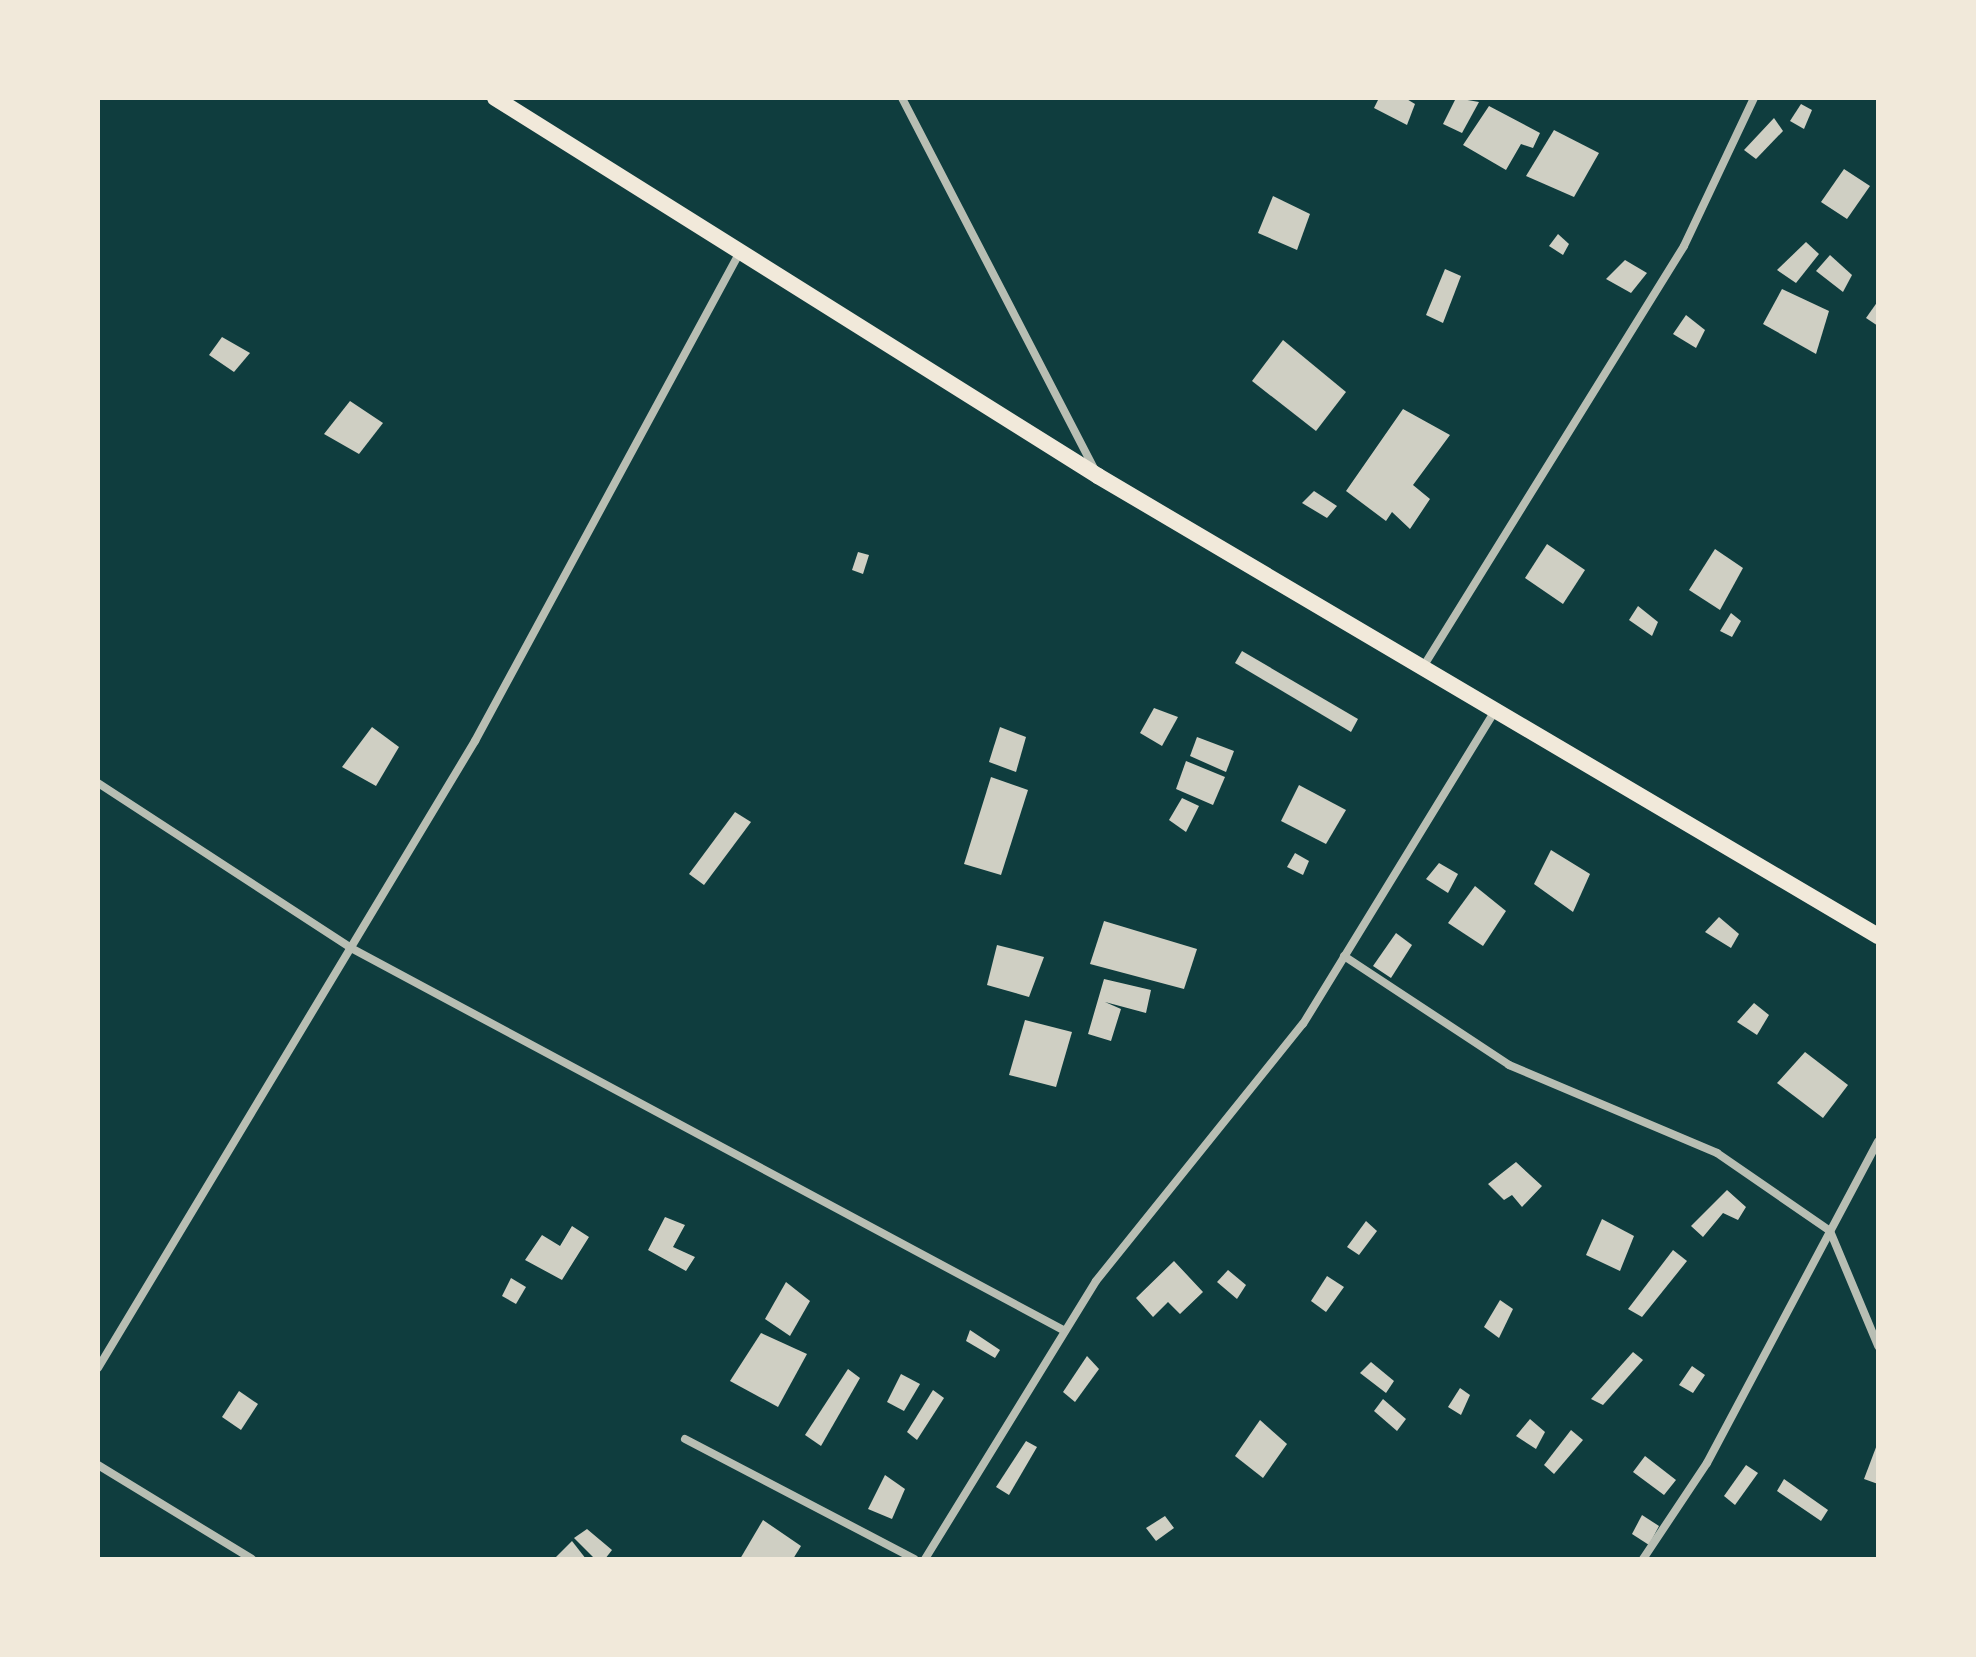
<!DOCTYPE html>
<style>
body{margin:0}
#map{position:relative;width:1976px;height:1657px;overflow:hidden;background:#0f3d3e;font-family:"PT Sans Narrow",sans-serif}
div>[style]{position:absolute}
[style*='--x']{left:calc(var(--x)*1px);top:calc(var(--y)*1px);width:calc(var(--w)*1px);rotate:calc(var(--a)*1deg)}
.building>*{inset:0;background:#cfcfc3}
.minor>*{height:8px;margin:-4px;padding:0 4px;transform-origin:4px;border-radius:4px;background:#b8beb3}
.secondary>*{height:16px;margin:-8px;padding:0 8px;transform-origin:8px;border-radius:8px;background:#f1e9da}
span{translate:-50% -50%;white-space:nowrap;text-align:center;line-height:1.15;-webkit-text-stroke:8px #f1e9da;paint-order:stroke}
.frame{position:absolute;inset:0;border:100px solid #f1e9da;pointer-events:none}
</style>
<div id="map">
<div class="building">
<div style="clip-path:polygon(1379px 98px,1405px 98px,1415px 104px,1407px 125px,1374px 108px)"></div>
<div style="clip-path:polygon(1456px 98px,1479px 102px,1462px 133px,1443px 124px)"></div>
<div style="clip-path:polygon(1801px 104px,1812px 110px,1804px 129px,1790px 121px)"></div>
<div style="clip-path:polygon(1489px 106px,1540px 133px,1533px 148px,1521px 144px,1506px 170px,1463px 145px)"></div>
<div style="clip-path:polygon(1774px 118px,1783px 131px,1756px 159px,1744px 150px)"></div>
<div style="clip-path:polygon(1554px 130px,1599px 153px,1574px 197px,1526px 176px)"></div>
<div style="clip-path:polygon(1844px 169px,1870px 186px,1847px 219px,1821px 202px)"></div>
<div style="clip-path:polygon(1273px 196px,1310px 214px,1297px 250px,1258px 233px)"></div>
<div style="clip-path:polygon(1558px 234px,1569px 244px,1563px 255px,1549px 246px)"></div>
<div style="clip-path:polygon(1806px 242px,1819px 254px,1796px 283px,1777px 270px)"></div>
<div style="clip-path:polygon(1830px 255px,1852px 275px,1843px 292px,1816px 271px)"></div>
<div style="clip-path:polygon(1625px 260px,1647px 273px,1631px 293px,1606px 279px)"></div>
<div style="clip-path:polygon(1445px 269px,1461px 276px,1443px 323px,1426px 315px)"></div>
<div style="clip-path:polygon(1782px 289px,1829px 311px,1816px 354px,1763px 324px)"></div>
<div style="clip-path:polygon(1878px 301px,1878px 326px,1866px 318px)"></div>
<div style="clip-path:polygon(1686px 315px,1705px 330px,1696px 348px,1673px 334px)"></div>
<div style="clip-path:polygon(222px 337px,250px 353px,234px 372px,209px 355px)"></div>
<div style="clip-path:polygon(1283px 340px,1346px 392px,1316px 431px,1252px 381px)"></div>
<div style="clip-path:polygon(350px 401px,383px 423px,359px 454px,324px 434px)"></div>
<div style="clip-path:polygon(1403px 409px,1450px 435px,1413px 485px,1430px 499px,1410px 529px,1392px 512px,1386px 521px,1346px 491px)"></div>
<div style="clip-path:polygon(1314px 491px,1337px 506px,1327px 518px,1302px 503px)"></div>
<div style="clip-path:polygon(1547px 544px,1585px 570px,1563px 604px,1525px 578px)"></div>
<div style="clip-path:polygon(1715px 549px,1743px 568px,1720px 610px,1689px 590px)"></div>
<div style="clip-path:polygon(858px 552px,869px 555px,863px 574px,852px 570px)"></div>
<div style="clip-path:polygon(1638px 606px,1658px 622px,1652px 636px,1629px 620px)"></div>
<div style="clip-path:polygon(1731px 613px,1741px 621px,1732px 637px,1720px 631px)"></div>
<div style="clip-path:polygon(1242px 651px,1358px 719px,1351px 732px,1235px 663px)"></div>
<div style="clip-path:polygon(1154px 708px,1178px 717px,1162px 746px,1140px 733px)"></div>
<div style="clip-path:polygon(372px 727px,399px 747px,376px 786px,342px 767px)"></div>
<div style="clip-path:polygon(1000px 727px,1026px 737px,1016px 772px,989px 762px)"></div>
<div style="clip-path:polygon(1197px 737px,1234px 751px,1226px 772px,1190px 756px)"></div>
<div style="clip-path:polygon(1186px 761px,1225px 777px,1213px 805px,1176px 789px)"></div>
<div style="clip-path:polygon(991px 777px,1028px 790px,1001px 875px,964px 864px)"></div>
<div style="clip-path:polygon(1299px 785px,1346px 810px,1326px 844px,1281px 821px)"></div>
<div style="clip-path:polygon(1182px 798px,1199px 806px,1186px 832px,1169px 820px)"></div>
<div style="clip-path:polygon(735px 812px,751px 822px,704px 885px,689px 874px)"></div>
<div style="clip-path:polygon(1551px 850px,1590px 874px,1573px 912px,1534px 884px)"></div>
<div style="clip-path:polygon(1295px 853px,1309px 861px,1303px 875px,1287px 867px)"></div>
<div style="clip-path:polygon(1439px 863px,1458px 874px,1448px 893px,1426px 879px)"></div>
<div style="clip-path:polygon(1475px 886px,1506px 911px,1483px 946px,1448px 923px)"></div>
<div style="clip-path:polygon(1719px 917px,1739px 934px,1731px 948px,1705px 932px)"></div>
<div style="clip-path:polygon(1104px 921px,1197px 949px,1184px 989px,1090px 964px)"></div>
<div style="clip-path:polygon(1396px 933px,1412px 945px,1391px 978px,1373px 966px)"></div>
<div style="clip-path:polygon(997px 945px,1044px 957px,1029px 997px,987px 985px)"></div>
<div style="clip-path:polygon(1104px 979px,1151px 990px,1146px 1013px,1105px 1002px,1121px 1009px,1111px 1041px,1088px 1034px)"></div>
<div style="clip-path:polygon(1754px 1003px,1769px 1015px,1757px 1035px,1737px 1022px)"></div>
<div style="clip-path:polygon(1025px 1020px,1072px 1032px,1056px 1087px,1009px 1075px)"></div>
<div style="clip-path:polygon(1805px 1052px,1848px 1085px,1823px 1118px,1777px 1083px)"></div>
<div style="clip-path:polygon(1516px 1162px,1542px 1186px,1522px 1207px,1512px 1195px,1504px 1200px,1488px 1184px)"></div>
<div style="clip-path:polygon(1727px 1190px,1746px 1207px,1738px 1220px,1723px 1213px,1703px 1237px,1691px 1226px)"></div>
<div style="clip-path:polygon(665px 1217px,685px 1225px,673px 1247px,695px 1257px,686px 1271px,648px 1250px)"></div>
<div style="clip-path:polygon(1602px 1219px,1634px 1236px,1620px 1271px,1586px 1255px)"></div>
<div style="clip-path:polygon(1366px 1221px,1377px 1231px,1359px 1255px,1347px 1247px)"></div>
<div style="clip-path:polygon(572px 1226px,589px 1237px,562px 1280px,525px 1260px,542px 1235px,560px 1246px)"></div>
<div style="clip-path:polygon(1673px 1250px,1687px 1261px,1642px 1317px,1628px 1309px)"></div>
<div style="clip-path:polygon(1174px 1261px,1203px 1292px,1180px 1314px,1168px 1302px,1153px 1317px,1136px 1298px)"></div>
<div style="clip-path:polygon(1228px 1270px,1246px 1285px,1237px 1299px,1217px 1282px)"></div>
<div style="clip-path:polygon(1327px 1276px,1344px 1287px,1326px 1312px,1311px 1301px)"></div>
<div style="clip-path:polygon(511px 1278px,526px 1287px,516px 1304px,502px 1296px)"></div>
<div style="clip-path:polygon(786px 1282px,810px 1301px,790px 1336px,765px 1319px)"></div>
<div style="clip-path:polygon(1500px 1300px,1513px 1309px,1499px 1338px,1484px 1327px)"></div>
<div style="clip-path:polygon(970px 1330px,1000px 1350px,995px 1358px,966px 1341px)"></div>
<div style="clip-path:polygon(761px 1333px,807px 1354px,778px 1407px,730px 1381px)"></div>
<div style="clip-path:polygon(1633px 1352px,1643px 1360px,1603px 1405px,1591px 1399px)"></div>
<div style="clip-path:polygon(1087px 1356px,1099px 1369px,1075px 1402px,1063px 1392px)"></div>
<div style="clip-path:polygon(1371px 1362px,1394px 1381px,1386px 1393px,1360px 1373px)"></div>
<div style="clip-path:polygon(1692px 1366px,1705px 1375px,1693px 1393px,1679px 1385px)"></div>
<div style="clip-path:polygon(848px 1369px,860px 1378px,821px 1446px,805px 1435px)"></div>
<div style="clip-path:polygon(901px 1374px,920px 1384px,904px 1411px,887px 1402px)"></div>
<div style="clip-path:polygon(1460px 1388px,1470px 1395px,1461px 1415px,1448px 1407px)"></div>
<div style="clip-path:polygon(933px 1390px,944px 1398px,917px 1440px,907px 1432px)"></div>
<div style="clip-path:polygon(239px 1391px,258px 1404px,241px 1430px,222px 1417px)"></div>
<div style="clip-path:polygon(1383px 1399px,1406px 1419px,1397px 1431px,1374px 1411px)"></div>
<div style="clip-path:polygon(1530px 1419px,1545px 1432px,1536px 1449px,1516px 1436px)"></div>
<div style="clip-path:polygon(1260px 1420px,1287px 1444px,1263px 1478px,1235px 1456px)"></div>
<div style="clip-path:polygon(1571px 1430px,1583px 1440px,1554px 1474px,1544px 1465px)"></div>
<div style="clip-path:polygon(1026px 1441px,1037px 1447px,1009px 1495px,996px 1487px)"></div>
<div style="clip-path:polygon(1878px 1442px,1878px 1484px,1864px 1479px)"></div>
<div style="clip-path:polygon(1645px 1456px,1676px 1480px,1664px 1495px,1633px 1472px)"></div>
<div style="clip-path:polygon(1746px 1465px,1758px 1473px,1735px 1505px,1724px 1496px)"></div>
<div style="clip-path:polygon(885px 1475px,905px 1489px,892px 1519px,868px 1509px)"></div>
<div style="clip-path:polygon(1784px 1479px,1828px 1510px,1821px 1521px,1777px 1491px)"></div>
<div style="clip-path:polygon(1642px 1515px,1659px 1526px,1649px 1545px,1632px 1534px)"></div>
<div style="clip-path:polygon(1165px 1516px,1174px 1528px,1156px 1541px,1146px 1528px)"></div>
<div style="clip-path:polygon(763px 1520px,801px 1546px,793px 1559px,740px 1559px)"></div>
<div style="clip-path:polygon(587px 1529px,612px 1550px,605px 1559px,595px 1559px,574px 1538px)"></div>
<div style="clip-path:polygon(572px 1541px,586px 1559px,554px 1559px)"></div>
</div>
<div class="minor">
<div style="--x:902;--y:98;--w:419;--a:62.6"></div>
<div style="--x:1423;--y:667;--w:495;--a:-58.2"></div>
<div style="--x:1684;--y:246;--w:164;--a:-64.7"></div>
<div style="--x:98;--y:783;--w:302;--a:33.1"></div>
<div style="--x:351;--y:948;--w:810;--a:28.21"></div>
<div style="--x:1344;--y:956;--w:198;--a:33.4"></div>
<div style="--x:1509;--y:1065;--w:226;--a:22.9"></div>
<div style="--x:1717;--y:1153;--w:137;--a:34.6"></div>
<div style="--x:1830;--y:1231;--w:125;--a:67.3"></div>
<div style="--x:98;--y:1368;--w:732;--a:-58.98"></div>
<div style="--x:475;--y:741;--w:556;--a:-61.55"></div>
<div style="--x:685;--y:1439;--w:259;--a:27.6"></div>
<div style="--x:98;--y:1465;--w:180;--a:31.4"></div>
<div style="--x:925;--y:1559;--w:326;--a:-58.4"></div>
<div style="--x:1096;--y:1281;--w:330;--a:-51.2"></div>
<div style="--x:1303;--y:1024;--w:367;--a:-58.5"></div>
<div style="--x:1643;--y:1559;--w:115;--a:-56.3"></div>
<div style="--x:1707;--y:1463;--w:364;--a:-62"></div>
</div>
<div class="secondary">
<div style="--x:495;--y:98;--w:712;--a:32.08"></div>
<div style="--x:1098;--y:476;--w:906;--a:30.53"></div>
</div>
<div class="frame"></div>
</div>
